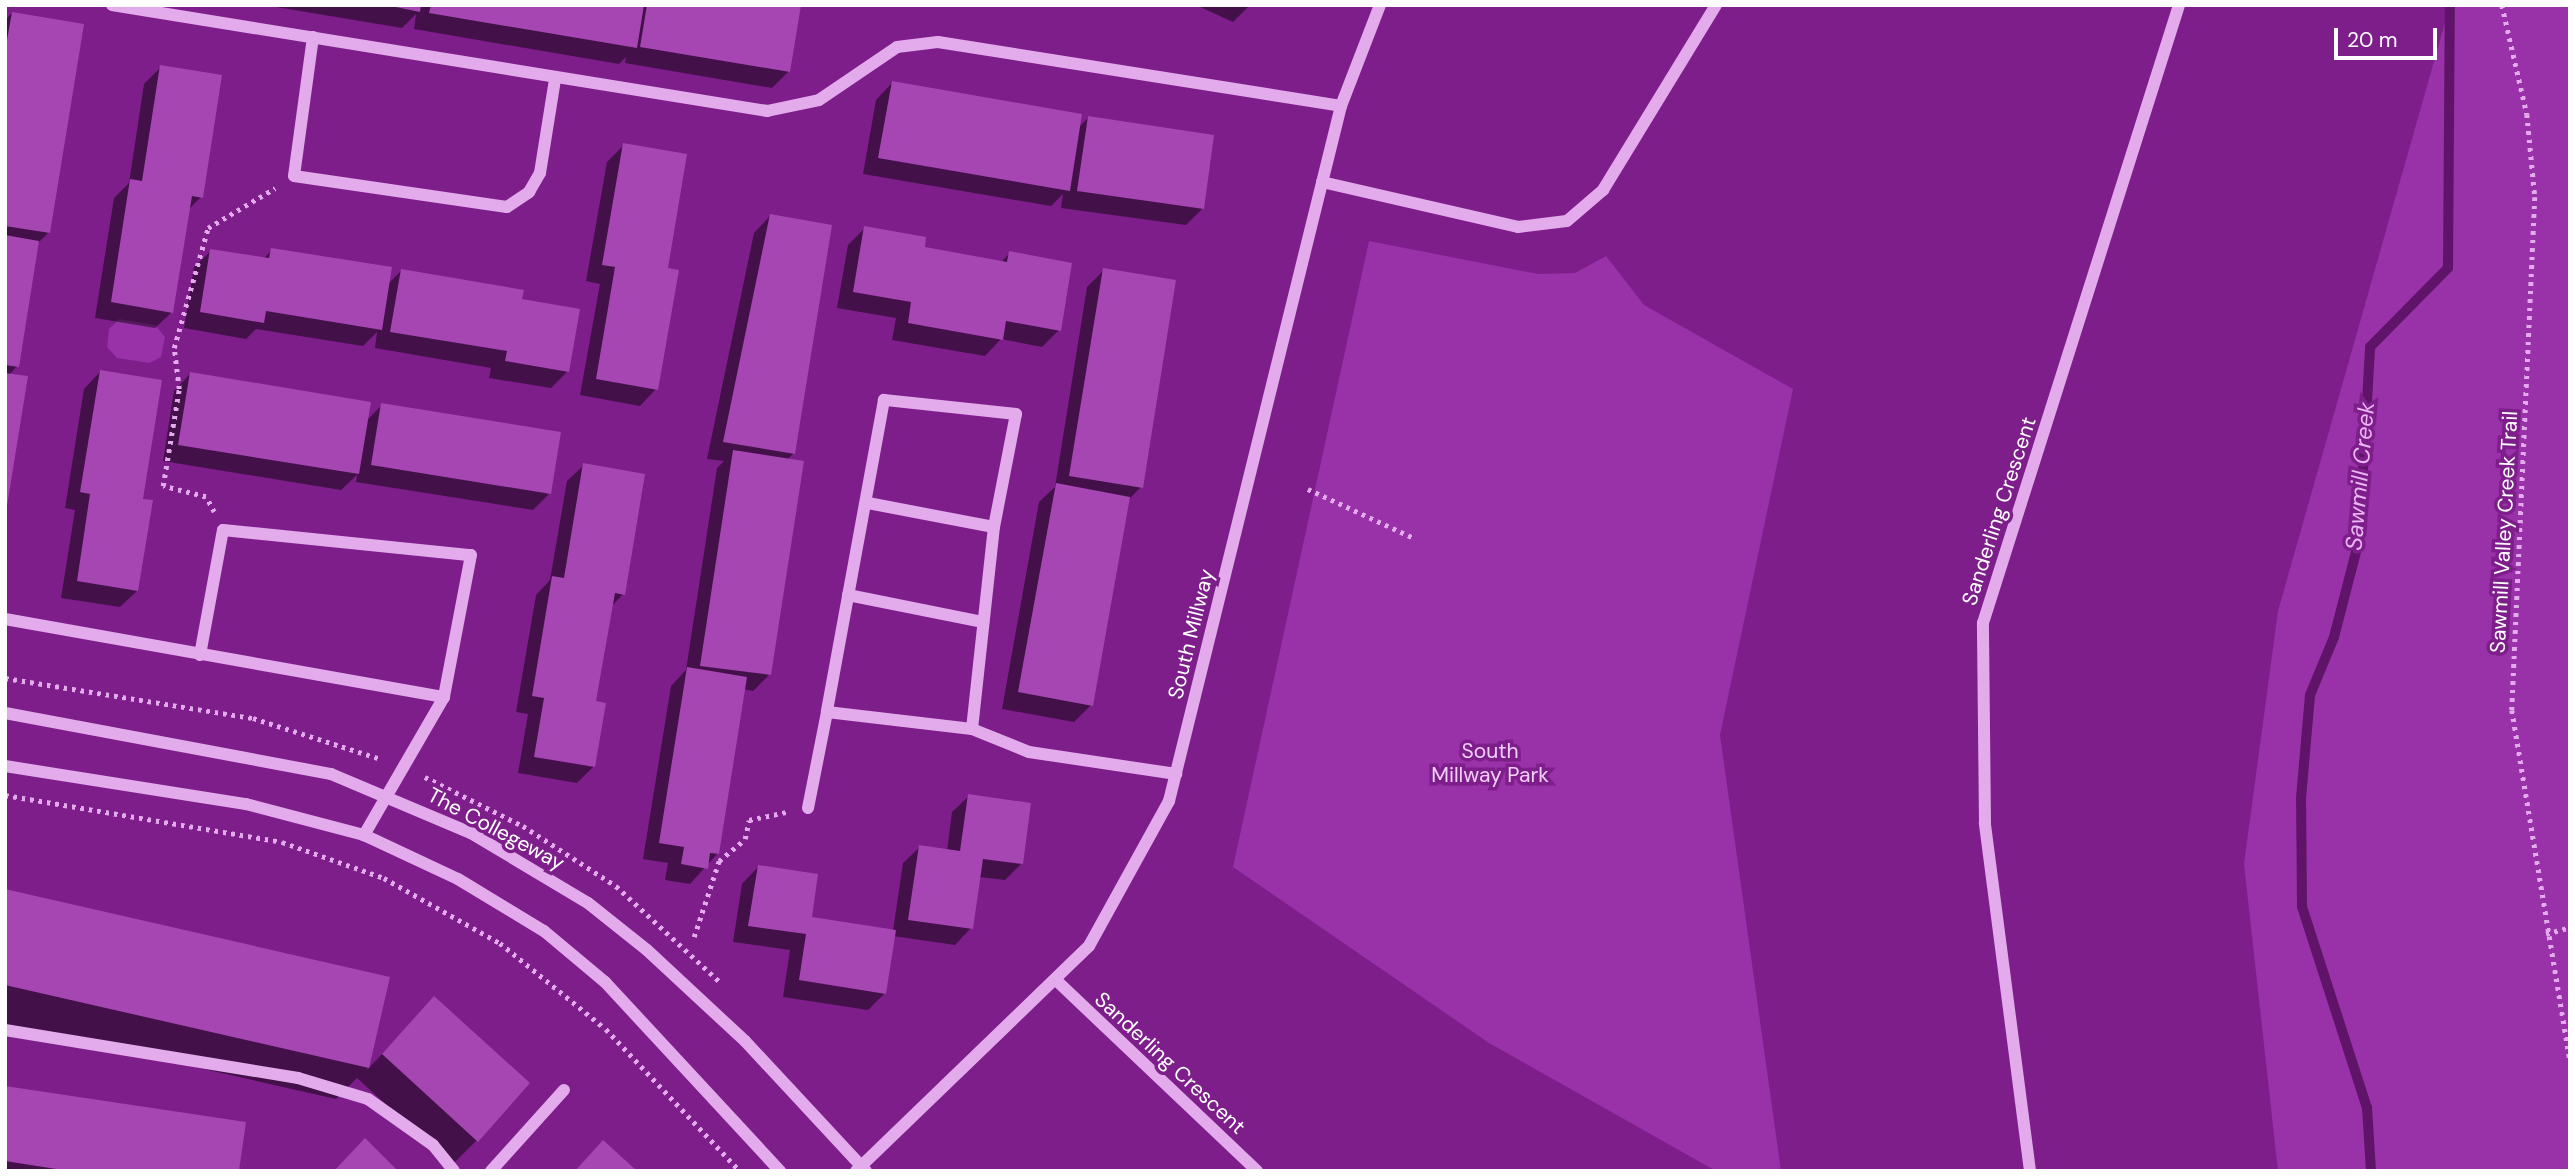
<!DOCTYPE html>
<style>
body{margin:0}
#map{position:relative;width:2575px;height:1176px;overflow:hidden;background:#7e1e8b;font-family:"DM Sans",sans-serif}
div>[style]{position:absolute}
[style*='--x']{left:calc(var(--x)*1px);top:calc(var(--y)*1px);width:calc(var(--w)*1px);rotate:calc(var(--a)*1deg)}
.green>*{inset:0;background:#9931a8}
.shadow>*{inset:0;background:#0007}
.stream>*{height:10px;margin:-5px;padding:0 5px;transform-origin:5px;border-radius:5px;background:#601469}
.building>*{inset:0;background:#a546b2}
.path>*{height:4.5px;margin-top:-2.25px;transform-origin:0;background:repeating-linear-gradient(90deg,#e3aaec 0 3.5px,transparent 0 8.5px)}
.minor>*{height:12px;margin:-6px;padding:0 6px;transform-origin:6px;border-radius:6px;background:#e3aaec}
span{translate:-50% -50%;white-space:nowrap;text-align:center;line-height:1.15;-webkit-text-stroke:7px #7e1e8b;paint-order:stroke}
.street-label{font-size:21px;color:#fff}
.park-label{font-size:21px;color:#f3cff9}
.water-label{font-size:23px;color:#ebb6f3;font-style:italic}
.frame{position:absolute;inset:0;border:7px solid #fff;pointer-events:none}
.scale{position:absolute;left:2334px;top:28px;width:103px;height:32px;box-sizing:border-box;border:4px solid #fff;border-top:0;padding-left:9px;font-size:21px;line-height:24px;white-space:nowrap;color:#fff;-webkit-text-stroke:5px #7e1e8b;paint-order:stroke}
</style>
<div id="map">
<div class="green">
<div style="clip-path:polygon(2450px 5px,2570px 5px,2570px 1171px,2278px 1171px,2244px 864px,2278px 611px)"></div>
<div style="clip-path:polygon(1369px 241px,1538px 274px,1575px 273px,1606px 256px,1644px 305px,1793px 389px,1720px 735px,1781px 1171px,1716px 1171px,1489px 1043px,1233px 867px)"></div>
<div style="clip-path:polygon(119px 319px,155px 325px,165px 337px,161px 357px,150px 363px,117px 358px,107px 347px,109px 329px)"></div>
</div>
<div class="shadow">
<div style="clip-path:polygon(264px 5px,800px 5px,789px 71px,772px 88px,625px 63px,626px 57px,619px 64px,414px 29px,416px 14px,402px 28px)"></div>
<div style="clip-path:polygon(1196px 5px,1250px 5px,1233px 22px)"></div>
<div style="clip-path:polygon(12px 13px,49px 232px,37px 244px,17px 366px,9px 375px,5px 504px,5px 20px)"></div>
<div style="clip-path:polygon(161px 67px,201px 197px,188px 210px,172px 312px,155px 328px,95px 318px,114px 198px,129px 183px,144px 84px)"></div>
<div style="clip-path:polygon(892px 83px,1078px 128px,1088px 118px,1202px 209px,1186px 225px,1061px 208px,1063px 194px,1051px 206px,863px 174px,876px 100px)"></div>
<div style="clip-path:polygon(624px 145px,666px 269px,656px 389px,640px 406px,580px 395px,600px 284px,586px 281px,607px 162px)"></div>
<div style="clip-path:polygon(770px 216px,794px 453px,787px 460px,770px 674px,753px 691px,743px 689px,718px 853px,690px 884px,665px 880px,668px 863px,643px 859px,671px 686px,686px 670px,717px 468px,724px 461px,707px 459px,754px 233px)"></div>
<div style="clip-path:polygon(865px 228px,923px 249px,1001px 262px,1010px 253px,1059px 330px,1042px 347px,1001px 339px,985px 356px,892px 340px,896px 318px,837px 308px,848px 245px)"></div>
<div style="clip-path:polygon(272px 250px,387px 285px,401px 271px,520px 301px,567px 372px,551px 388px,489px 378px,491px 368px,375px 348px,377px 332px,363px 346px,256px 329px,246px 339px,184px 328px,194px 267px,211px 251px,263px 259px)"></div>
<div style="clip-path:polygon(1104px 270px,1141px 487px,1128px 500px,1091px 705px,1074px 722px,1002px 709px,1039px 502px,1055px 487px,1087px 287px)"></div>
<div style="clip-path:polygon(100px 372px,141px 500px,137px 591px,120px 607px,61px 598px,75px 510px,65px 508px,84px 389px)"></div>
<div style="clip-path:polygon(190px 374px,366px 421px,382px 405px,549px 494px,533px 510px,356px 482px,357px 475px,341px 490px,163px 461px,174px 391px)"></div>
<div style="clip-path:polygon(584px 465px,623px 594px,611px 607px,594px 703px,594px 766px,577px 783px,518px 773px,528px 714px,516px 712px,536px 595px,550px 580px,567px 481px)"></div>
<div style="clip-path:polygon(969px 796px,1021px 864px,1005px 880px,979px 877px,971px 928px,955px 945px,893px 936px,885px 993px,868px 1010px,783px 997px,790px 950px,733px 942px,742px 884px,758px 867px,810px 919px,893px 931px,903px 863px,920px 847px,947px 851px,952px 812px)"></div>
<div style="clip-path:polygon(5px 891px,388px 979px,367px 1070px,434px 999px,477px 1140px,452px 1165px,357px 1078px,336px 1099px,5px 1024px)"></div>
<div style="clip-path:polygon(5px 1088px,237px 1171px,5px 1171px)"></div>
</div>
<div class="stream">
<div style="--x:2371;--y:1171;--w:63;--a:-93.6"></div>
<div style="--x:2367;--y:1108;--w:211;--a:-107.9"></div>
<div style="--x:2302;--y:907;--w:109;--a:-90.5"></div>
<div style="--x:2301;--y:798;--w:103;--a:-85"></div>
<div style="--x:2310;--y:695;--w:63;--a:-67.5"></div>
<div style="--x:2334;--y:637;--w:100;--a:-75.5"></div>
<div style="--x:2359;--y:540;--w:193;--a:-86.7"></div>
<div style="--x:2370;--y:347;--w:111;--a:-45.4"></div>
<div style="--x:2448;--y:268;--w:263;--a:-89.6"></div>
</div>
<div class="building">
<div style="clip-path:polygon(386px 5px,421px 5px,420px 12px)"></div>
<div style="clip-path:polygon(431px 5px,644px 5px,637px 48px,429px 13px)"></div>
<div style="clip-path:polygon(647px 5px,801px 5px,790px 72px,640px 47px)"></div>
<div style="clip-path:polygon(12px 12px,84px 24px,50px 233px,5px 226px,5px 51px)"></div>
<div style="clip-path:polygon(160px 65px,222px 75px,203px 198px,192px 196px,173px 313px,111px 302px,130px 179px,142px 181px)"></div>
<div style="clip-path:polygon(892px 81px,1082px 114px,1070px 191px,878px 158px)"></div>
<div style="clip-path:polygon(1088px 116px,1214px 135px,1204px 209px,1077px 191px)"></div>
<div style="clip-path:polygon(623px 143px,687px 154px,668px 268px,679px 270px,658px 390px,596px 379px,615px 267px,602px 265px)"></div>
<div style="clip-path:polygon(770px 214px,832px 225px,795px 454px,723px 442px)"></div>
<div style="clip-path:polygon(864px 226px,926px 237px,925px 247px,1007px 262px,1009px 251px,1072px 263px,1061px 331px,1006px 321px,1003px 340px,908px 323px,911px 302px,853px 292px)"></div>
<div style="clip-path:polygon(5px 235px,39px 241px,19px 367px,5px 365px)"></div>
<div style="clip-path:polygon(271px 248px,392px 267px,382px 330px,266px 311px,264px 323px,200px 312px,210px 249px,269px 258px)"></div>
<div style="clip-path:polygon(1103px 268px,1176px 280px,1143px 488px,1069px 476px)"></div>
<div style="clip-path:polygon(401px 269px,524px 290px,522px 299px,580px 309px,569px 372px,505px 361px,507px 351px,390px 332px)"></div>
<div style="clip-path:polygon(100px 370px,162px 380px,143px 499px,153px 500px,138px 591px,77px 581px,90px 494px,80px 492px)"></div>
<div style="clip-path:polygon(190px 372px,371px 402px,359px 474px,178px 445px)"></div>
<div style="clip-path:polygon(5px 373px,28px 376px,7px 506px,5px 506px)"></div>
<div style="clip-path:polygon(381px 403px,561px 432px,551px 494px,371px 465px)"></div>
<div style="clip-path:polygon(733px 450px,804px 461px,771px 675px,700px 666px)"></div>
<div style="clip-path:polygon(583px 463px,645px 474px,625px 595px,615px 593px,596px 701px,606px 703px,595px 767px,534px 757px,544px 698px,532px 696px,552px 576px,564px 578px)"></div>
<div style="clip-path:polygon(1056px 483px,1130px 497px,1093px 706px,1018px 692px)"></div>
<div style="clip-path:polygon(687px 667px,747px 677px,719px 854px,710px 853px,708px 869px,681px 864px,684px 847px,659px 843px)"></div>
<div style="clip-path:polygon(968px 794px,1031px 803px,1023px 864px,983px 859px,973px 929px,908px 920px,919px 845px,960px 851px)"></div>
<div style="clip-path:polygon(758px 865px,818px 874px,812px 917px,896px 930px,886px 994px,799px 980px,806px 934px,748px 926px)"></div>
<div style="clip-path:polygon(5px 889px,390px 977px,369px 1068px,5px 985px)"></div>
<div style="clip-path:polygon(434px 996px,530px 1083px,478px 1142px,382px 1054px)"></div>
<div style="clip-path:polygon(5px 1086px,246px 1122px,239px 1171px,69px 1171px,5px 1161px)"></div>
<div style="clip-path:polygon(365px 1138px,398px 1171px,334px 1171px)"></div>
<div style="clip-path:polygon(603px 1140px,637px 1171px,575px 1171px)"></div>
</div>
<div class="path">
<div style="--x:2502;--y:5;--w:112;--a:77.1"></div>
<div style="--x:2527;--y:114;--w:83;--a:84.5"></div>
<div style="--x:2535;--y:197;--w:514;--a:92.57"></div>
<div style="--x:2512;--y:710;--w:354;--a:80.6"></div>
<div style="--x:1308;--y:489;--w:115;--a:24.8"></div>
<div style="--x:214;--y:512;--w:17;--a:-118"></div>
<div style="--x:206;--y:497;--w:44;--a:-165.7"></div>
<div style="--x:163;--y:486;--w:98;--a:-80.6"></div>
<div style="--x:179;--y:389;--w:41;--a:-97"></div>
<div style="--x:174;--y:348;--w:125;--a:-74.2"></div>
<div style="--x:208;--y:228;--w:78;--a:-30.8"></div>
<div style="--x:5;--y:678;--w:251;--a:9.2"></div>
<div style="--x:253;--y:718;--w:134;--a:17.8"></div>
<div style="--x:425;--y:777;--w:110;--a:26.6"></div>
<div style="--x:523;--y:826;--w:111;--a:32.8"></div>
<div style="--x:616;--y:886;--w:142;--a:42.7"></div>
<div style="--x:5;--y:795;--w:281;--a:9.6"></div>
<div style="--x:282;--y:842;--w:108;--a:19.4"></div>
<div style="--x:384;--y:878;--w:133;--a:29.3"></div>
<div style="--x:500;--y:943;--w:136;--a:39.1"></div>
<div style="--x:606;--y:1029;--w:195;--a:46.7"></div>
<div style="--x:2546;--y:934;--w:25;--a:-16"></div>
<div style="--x:694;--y:937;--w:80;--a:-71.8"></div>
<div style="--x:719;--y:861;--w:34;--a:-40"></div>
<div style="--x:745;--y:839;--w:19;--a:-78"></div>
<div style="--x:749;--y:820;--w:40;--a:-12"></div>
</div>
<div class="minor">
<div style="--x:112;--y:5;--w:664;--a:9.19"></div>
<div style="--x:767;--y:111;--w:53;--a:-11.9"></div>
<div style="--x:819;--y:100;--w:94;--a:-34.2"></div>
<div style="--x:897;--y:47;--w:41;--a:-7"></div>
<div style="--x:938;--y:42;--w:408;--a:9"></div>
<div style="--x:313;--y:37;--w:140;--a:97.8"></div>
<div style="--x:294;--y:176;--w:215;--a:8.3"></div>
<div style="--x:507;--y:207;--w:27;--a:-34"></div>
<div style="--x:529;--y:192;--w:22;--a:-60"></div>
<div style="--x:540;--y:173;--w:95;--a:-80.9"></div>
<div style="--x:1322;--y:182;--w:201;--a:12.9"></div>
<div style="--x:1518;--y:227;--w:49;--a:-7"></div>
<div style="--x:1567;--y:221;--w:48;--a:-40.7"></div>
<div style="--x:1603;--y:190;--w:217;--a:-58.6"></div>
<div style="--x:868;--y:503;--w:128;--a:10.8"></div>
<div style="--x:848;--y:595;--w:138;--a:11.3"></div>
<div style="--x:5;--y:619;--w:446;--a:10.1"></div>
<div style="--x:444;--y:697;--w:160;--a:120.1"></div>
<div style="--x:200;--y:655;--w:127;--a:-79.6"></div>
<div style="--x:223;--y:530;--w:249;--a:5.8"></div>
<div style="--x:471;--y:555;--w:145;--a:100.8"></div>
<div style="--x:5;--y:713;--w:332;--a:10.6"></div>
<div style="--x:331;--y:774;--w:152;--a:22.9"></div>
<div style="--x:471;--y:833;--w:136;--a:30.9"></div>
<div style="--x:588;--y:903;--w:75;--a:38.5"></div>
<div style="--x:647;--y:950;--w:134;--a:42.9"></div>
<div style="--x:745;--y:1041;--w:178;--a:47.1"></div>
<div style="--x:972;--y:729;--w:203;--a:-83.8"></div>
<div style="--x:994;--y:527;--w:115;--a:-79"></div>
<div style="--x:1016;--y:414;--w:133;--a:-173.9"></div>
<div style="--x:884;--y:400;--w:317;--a:100.4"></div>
<div style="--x:827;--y:712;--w:146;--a:6.7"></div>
<div style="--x:972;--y:729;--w:61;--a:22"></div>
<div style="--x:1029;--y:752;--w:149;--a:8.5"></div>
<div style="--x:5;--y:766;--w:244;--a:9"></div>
<div style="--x:246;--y:804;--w:122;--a:14.7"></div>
<div style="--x:364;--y:835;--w:104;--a:25.1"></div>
<div style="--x:458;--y:879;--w:100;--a:31.2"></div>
<div style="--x:544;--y:931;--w:80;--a:39.9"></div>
<div style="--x:605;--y:982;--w:258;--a:47.2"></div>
<div style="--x:808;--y:808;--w:98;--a:-78.8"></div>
<div style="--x:1057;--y:981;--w:276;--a:43.5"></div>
<div style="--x:5;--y:1030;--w:297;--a:9.3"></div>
<div style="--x:298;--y:1078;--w:73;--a:16.7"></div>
<div style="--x:368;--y:1099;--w:80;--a:35.3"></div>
<div style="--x:433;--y:1145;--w:33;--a:51"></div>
<div style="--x:491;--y:1171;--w:109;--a:-48"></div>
<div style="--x:856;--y:1171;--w:324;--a:-44"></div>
<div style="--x:1089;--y:946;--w:166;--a:-61.1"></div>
<div style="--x:1169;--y:801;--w:716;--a:-76.1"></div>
<div style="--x:1341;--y:106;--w:108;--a:-68.9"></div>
<div style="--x:2030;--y:1171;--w:351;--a:-97.4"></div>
<div style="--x:1985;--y:823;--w:200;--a:-90.6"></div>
<div style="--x:1983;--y:623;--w:648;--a:-72.4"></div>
</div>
<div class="street-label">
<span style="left:1999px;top:511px;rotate:-72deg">Sanderling Crescent</span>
<span style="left:2504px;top:532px;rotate:-87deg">Sawmill Valley Creek Trail</span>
<span style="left:1191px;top:634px;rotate:-76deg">South Millway</span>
<span style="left:496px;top:829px;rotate:28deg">The Collegeway</span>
<span style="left:1170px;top:1063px;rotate:43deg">Sanderling Crescent</span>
</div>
<div class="park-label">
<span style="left:1490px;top:763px">South<br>Millway Park</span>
</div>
<div class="water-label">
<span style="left:2360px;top:476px;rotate:-85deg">Sawmill Creek</span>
</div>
<div class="frame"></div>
<div class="scale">20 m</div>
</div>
